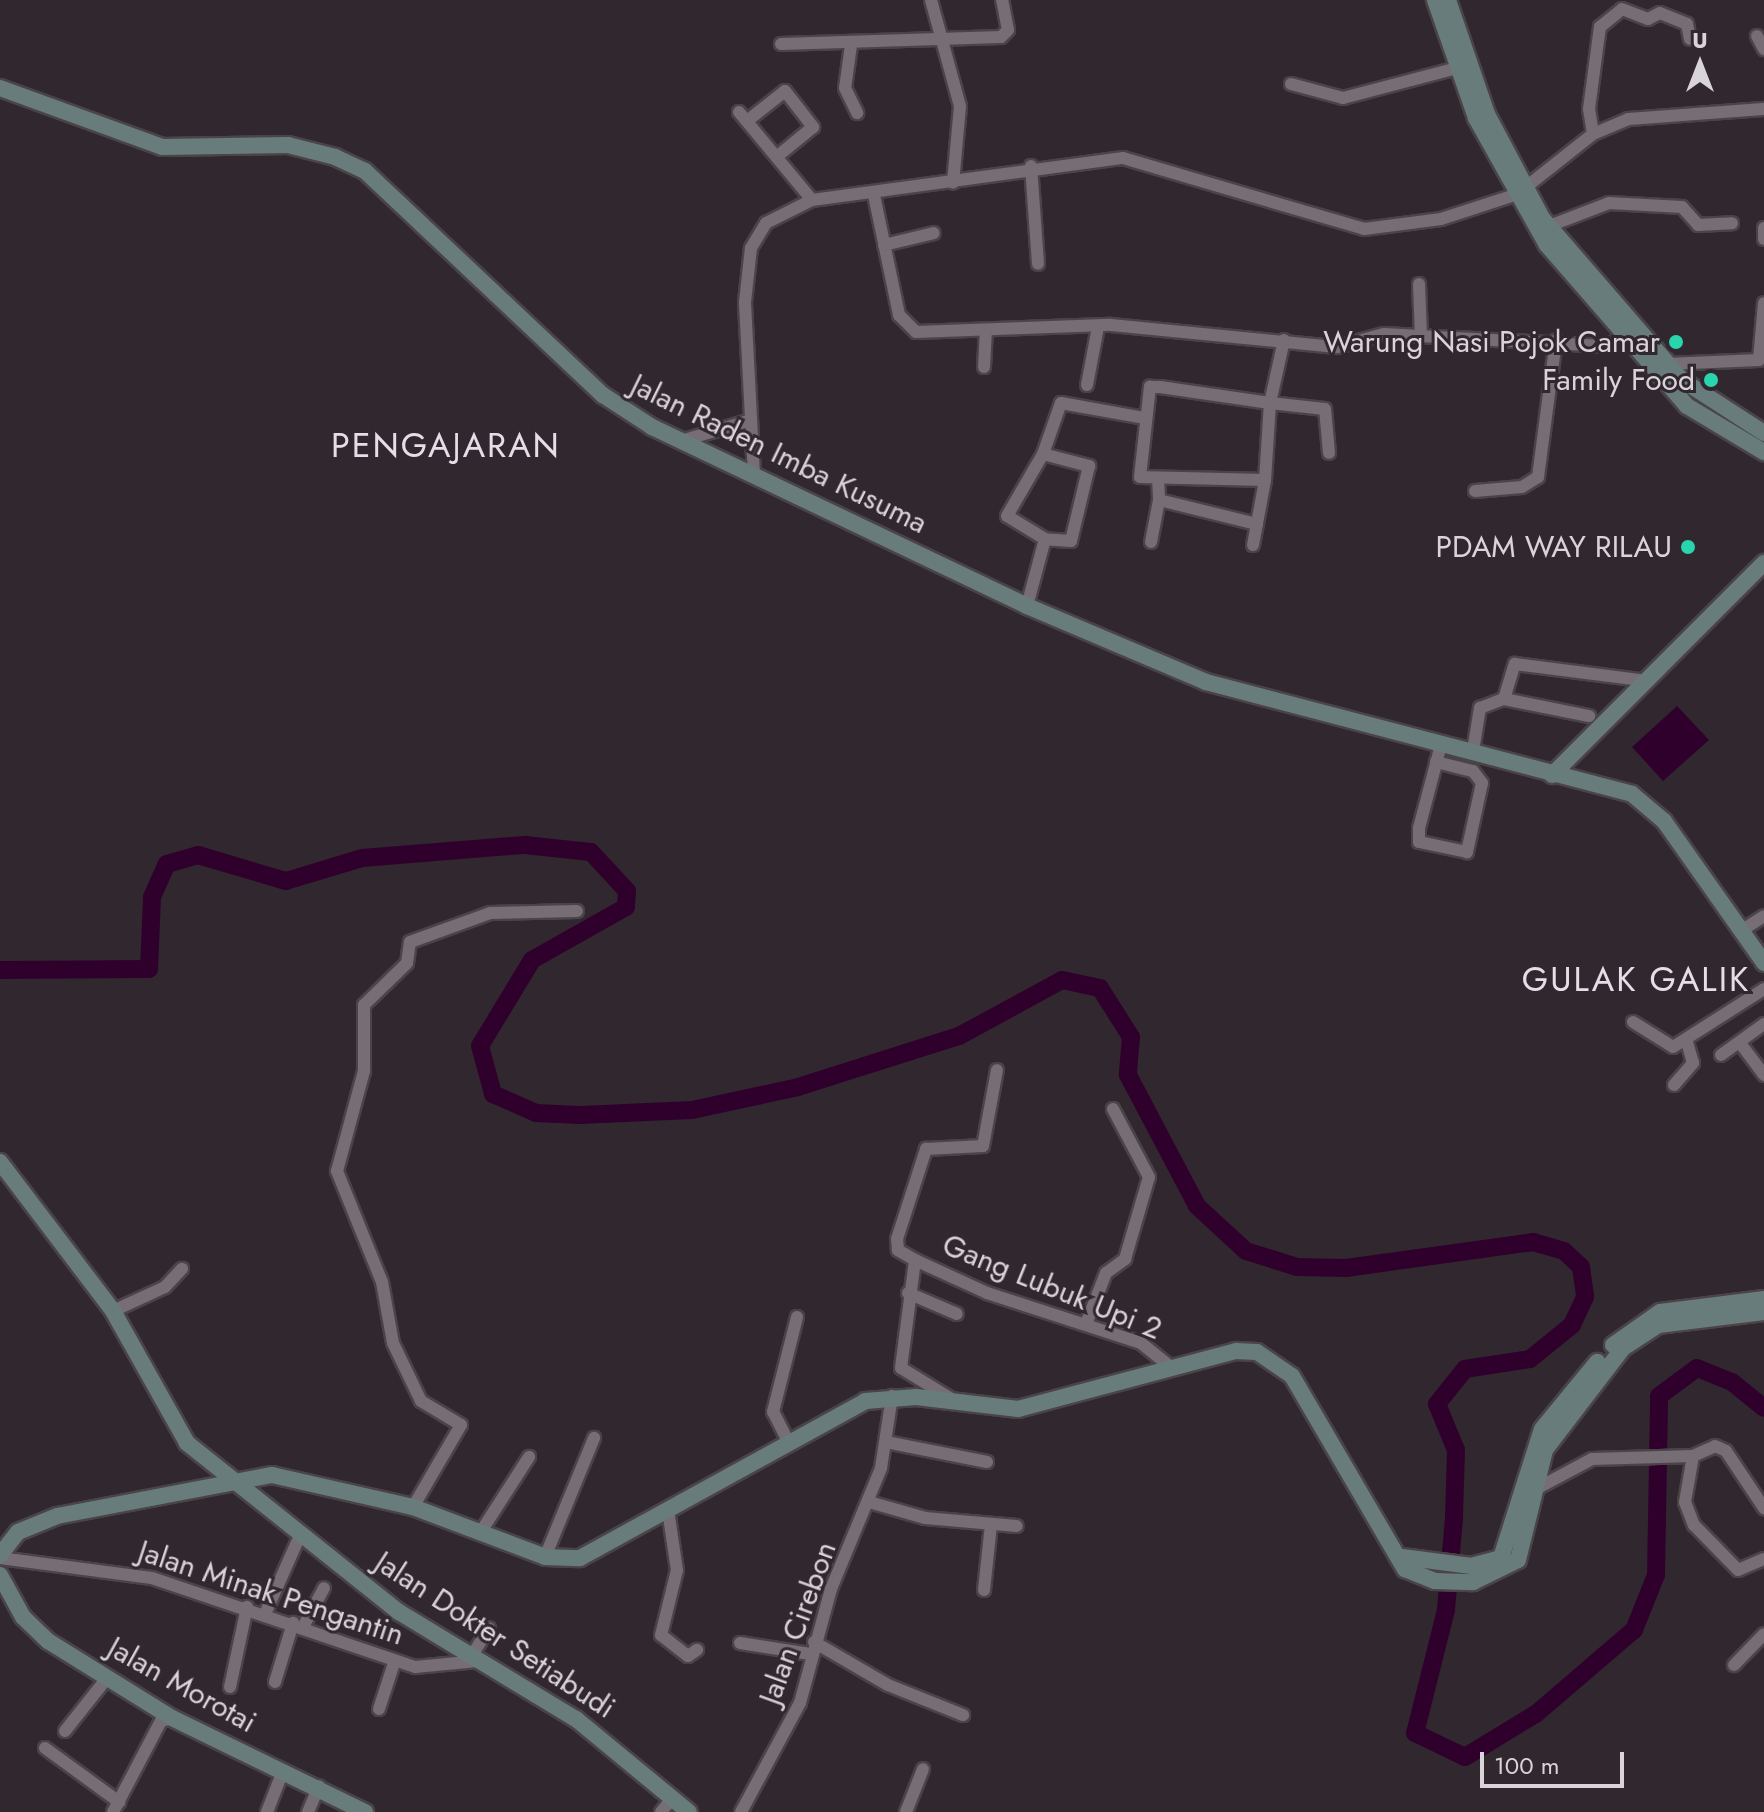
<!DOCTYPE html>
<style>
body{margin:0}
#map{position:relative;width:1764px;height:1812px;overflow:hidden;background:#31282f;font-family:Jost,sans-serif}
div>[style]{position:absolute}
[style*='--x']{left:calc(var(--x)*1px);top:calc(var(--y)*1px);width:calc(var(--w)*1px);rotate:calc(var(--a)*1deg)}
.water>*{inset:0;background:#30002d}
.river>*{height:18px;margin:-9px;padding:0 9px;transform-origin:9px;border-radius:9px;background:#30002d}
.roads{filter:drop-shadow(2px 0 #4a4449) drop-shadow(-2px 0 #4a4449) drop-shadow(0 2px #4a4449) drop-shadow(0 -2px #4a4449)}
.street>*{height:12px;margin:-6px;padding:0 6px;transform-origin:6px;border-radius:6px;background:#766d75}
.secondary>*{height:16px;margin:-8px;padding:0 8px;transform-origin:8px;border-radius:8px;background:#687d7b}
.dots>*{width:22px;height:22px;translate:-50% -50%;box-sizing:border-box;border:4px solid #31282f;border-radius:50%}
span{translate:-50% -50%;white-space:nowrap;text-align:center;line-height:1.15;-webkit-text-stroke:6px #31282f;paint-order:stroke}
.poi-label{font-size:30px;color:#d9d4d8}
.right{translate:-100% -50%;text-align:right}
.street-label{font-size:30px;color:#d9d4d8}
.quarter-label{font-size:34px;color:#e8dde6;letter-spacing:2px}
.north{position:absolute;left:1660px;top:24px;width:80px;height:80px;-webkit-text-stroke:6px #31282f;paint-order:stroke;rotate:0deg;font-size:22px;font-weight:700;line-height:32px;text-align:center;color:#d9d4d8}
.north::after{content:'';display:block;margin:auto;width:28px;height:36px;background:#d9d4d8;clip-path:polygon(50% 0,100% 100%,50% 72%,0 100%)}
.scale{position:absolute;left:1480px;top:1752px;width:144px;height:36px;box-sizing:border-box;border:4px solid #d9d4d8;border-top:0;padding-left:10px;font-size:24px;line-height:28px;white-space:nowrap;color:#d9d4d8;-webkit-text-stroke:6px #31282f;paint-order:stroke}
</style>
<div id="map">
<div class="water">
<div style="clip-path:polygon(1677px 706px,1709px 740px,1663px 781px,1632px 747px)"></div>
</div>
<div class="river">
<div style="--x:0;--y:970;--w:149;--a:-0.4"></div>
<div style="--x:149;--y:969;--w:72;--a:-87.6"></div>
<div style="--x:152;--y:897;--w:36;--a:-66"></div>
<div style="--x:167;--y:864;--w:32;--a:-16"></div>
<div style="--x:198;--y:855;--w:92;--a:16.5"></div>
<div style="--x:286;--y:881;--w:79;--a:-16.8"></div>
<div style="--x:362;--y:858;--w:164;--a:-4.6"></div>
<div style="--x:525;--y:845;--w:66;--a:6.1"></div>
<div style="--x:591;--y:852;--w:53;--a:47.3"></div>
<div style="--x:627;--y:891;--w:16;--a:94"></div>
<div style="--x:626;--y:907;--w:108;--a:150.6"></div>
<div style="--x:532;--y:960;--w:100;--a:121.2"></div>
<div style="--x:480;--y:1046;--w:50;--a:74.8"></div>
<div style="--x:493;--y:1094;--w:47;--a:23.8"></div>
<div style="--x:536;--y:1113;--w:44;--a:2.6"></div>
<div style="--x:580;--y:1115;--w:112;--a:-2.6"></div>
<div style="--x:692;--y:1110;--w:108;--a:-12.2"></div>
<div style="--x:798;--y:1087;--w:169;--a:-17.6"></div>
<div style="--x:959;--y:1036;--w:117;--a:-28.5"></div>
<div style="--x:1062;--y:980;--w:39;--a:12"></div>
<div style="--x:1100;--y:988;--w:58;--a:57.7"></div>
<div style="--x:1131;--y:1037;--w:38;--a:95"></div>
<div style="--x:1128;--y:1075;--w:148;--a:62.2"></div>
<div style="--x:1197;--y:1206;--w:67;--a:42.6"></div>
<div style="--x:1246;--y:1251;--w:53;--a:17.4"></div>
<div style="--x:1297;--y:1267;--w:49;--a:1.2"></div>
<div style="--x:1346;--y:1268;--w:189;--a:-7.9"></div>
<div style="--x:1533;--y:1242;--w:32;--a:16"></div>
<div style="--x:1564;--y:1251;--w:23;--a:43"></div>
<div style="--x:1581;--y:1267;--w:30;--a:82"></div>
<div style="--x:1585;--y:1297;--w:31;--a:115"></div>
<div style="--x:1572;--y:1325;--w:54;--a:141"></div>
<div style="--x:1530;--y:1359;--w:66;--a:171.3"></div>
<div style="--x:1465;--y:1369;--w:45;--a:128.7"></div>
<div style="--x:1437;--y:1404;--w:50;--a:67.6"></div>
<div style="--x:1456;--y:1450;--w:68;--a:91.7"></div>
<div style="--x:1454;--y:1518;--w:92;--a:95"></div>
<div style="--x:1446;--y:1610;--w:127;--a:104.1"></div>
<div style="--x:1415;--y:1733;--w:55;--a:25.6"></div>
<div style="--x:1465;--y:1757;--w:84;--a:-31.4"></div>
<div style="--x:1537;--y:1713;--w:128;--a:-40.6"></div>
<div style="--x:1634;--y:1630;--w:59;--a:-68.2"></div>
<div style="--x:1656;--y:1575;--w:179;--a:-89"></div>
<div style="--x:1659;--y:1396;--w:47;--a:-36.4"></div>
<div style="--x:1697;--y:1368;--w:38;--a:22"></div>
<div style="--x:1732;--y:1382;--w:41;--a:39.1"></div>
</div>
<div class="roads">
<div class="street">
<div style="--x:931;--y:0;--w:110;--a:74.7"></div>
<div style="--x:960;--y:106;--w:77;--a:95.2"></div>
<div style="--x:1757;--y:36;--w:15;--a:62"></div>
<div style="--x:781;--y:44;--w:220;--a:-1.8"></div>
<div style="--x:1001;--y:37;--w:10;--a:-45"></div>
<div style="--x:1008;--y:30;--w:31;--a:-101"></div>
<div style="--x:851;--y:45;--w:43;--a:97.9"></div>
<div style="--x:845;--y:88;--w:28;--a:64"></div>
<div style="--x:1291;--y:84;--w:54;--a:15.1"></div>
<div style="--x:1343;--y:98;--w:118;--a:-14.7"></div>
<div style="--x:739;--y:112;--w:114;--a:50.3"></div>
<div style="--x:747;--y:121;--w:48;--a:-38.3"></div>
<div style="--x:785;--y:91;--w:46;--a:52.1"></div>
<div style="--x:813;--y:127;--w:44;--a:140.5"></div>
<div style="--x:1593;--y:134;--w:25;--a:-99"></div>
<div style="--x:1589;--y:109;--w:83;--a:-82.4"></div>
<div style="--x:1600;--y:27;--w:28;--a:-39"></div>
<div style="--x:1622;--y:9;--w:28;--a:21"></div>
<div style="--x:1648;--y:19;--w:13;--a:-27"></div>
<div style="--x:1660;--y:13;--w:29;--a:22"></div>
<div style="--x:1687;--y:24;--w:15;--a:79"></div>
<div style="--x:1031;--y:166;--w:98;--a:85.9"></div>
<div style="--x:1526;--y:187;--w:85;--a:-38.3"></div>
<div style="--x:1593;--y:134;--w:38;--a:-23"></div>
<div style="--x:1628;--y:119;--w:136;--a:-4.2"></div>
<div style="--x:874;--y:195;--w:123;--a:78.2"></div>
<div style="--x:899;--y:315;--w:24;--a:45"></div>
<div style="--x:916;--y:332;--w:195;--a:-2.1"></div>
<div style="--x:1111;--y:325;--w:227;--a:5.6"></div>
<div style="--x:1337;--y:347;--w:49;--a:-15.5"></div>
<div style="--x:1384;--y:334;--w:221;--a:3.1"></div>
<div style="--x:1605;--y:346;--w:18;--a:-22"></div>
<div style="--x:1549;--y:226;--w:64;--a:-21"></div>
<div style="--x:1609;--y:203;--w:73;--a:3.1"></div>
<div style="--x:1682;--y:207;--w:24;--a:48"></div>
<div style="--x:1698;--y:225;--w:34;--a:-3"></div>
<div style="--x:1764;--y:228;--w:11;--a:90"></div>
<div style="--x:884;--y:245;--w:51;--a:-13.5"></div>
<div style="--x:1419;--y:284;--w:51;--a:87.8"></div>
<div style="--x:1284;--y:340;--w:65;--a:102.5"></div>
<div style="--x:1270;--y:403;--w:77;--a:93.7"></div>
<div style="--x:1265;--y:480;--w:125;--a:-178.6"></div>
<div style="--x:1140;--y:477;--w:91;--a:-83.7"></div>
<div style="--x:1150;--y:387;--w:10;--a:0"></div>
<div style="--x:1160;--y:387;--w:111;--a:8.3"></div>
<div style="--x:1270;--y:403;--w:55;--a:6.2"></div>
<div style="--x:1325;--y:409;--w:44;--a:84.8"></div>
<div style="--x:1667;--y:364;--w:92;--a:-2.5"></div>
<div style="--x:1759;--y:360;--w:57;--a:-85"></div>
<div style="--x:984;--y:367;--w:36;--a:-87"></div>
<div style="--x:1087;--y:385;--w:59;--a:-79.3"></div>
<div style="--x:681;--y:441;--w:73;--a:-16.7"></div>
<div style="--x:1043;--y:454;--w:48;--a:14.6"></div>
<div style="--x:1089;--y:466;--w:77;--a:103.5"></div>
<div style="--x:1071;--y:541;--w:26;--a:-176"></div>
<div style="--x:1045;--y:539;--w:44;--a:-148.8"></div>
<div style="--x:1007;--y:516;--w:72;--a:-59.9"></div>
<div style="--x:1043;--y:454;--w:54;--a:-70.6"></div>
<div style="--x:1061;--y:403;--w:84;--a:10.2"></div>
<div style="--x:754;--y:475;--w:173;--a:-93"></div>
<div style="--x:745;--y:302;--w:54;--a:-83.7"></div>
<div style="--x:751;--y:248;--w:29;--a:-59"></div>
<div style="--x:766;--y:223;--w:51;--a:-26.6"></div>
<div style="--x:812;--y:200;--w:314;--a:-7.7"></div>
<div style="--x:1123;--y:158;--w:251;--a:16.4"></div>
<div style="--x:1364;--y:229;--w:78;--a:-7.4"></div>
<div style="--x:1441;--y:219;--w:78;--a:-18"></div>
<div style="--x:1158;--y:478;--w:22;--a:87"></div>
<div style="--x:1159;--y:500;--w:101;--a:13.8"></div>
<div style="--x:1475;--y:491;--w:47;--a:-4.9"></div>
<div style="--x:1522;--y:487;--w:19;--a:-32"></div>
<div style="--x:1538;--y:477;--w:138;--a:-82.5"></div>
<div style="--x:1151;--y:542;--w:43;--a:-79.2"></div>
<div style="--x:1253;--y:545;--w:66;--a:-79.5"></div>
<div style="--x:1027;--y:606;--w:69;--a:-75"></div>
<div style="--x:1504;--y:699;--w:87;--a:11.3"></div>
<div style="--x:1473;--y:751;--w:44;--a:-80.8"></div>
<div style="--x:1480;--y:708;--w:26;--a:-21"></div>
<div style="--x:1504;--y:699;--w:37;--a:-73"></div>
<div style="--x:1515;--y:664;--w:133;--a:7.3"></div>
<div style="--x:1436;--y:762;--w:38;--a:14"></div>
<div style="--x:1473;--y:771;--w:15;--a:53"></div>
<div style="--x:1482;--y:783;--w:71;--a:102.3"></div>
<div style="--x:1467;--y:852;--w:49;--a:-168.2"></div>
<div style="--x:1419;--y:842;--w:14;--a:-90"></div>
<div style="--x:1419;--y:828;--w:86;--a:-75.2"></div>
<div style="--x:1741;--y:931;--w:27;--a:-33"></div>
<div style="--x:1633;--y:1022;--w:47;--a:32"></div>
<div style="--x:1673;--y:1047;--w:108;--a:-32.5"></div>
<div style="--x:1740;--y:1043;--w:40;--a:53"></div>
<div style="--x:1721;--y:1055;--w:53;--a:-35.8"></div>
<div style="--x:1674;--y:1085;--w:29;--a:-49"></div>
<div style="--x:1693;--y:1063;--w:22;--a:-106"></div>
<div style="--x:915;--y:1260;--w:79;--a:24.6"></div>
<div style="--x:987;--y:1293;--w:162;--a:18"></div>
<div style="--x:1141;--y:1343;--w:35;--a:39"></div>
<div style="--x:908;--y:1293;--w:53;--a:23.2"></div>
<div style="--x:113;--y:1311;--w:57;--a:-24.8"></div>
<div style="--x:165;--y:1287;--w:25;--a:-47"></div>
<div style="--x:1086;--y:1324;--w:55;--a:-68.6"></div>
<div style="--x:1106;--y:1273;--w:24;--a:-36"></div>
<div style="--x:1125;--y:1259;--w:85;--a:-73.7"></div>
<div style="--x:1149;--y:1177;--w:77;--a:-117.9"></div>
<div style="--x:955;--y:1401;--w:63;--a:-148.6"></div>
<div style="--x:901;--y:1368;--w:109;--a:-82.6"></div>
<div style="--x:915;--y:1260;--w:20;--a:-150"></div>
<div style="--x:898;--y:1250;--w:11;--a:-95"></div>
<div style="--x:897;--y:1239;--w:95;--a:-72.1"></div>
<div style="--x:926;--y:1149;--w:57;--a:-3"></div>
<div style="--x:983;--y:1146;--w:77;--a:-79.6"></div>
<div style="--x:788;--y:1441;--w:33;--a:-117"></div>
<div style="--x:773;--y:1412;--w:98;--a:-75.8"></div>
<div style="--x:886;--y:1442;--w:103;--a:11.2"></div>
<div style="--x:1693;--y:1456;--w:24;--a:-24"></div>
<div style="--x:1715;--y:1446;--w:12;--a:24"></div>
<div style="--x:1726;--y:1451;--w:69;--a:56.3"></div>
<div style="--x:1534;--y:1490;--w:66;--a:-28.1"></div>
<div style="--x:1592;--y:1459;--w:101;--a:-1.7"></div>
<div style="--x:1693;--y:1456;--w:47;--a:99.9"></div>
<div style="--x:1685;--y:1502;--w:25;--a:69"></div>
<div style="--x:1694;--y:1525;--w:63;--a:45.6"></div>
<div style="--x:1738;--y:1570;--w:28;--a:-23"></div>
<div style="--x:869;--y:1502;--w:58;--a:15.9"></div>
<div style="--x:925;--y:1518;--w:92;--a:5"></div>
<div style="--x:413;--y:1507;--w:95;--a:-59.7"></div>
<div style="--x:461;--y:1425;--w:47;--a:-149"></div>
<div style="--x:421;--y:1401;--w:64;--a:-115.8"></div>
<div style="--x:393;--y:1343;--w:62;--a:-100.2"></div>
<div style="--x:382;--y:1282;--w:120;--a:-112.1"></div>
<div style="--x:337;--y:1171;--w:104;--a:-74.9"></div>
<div style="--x:364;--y:1071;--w:66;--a:-90"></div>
<div style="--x:364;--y:1005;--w:60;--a:-44.3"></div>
<div style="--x:407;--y:963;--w:21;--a:-82"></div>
<div style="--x:410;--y:942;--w:85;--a:-19.9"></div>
<div style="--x:490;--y:913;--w:87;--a:-1.3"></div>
<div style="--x:668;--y:1510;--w:61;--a:81.5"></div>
<div style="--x:677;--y:1570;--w:67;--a:103.8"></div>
<div style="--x:661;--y:1635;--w:34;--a:38"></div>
<div style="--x:688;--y:1656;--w:11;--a:-34"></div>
<div style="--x:482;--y:1530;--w:87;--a:-57.2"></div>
<div style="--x:545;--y:1557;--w:129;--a:-67.6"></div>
<div style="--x:0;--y:1558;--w:153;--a:7.5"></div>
<div style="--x:152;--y:1578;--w:278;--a:18.7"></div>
<div style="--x:415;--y:1667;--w:63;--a:-5.4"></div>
<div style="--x:984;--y:1590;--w:66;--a:-83.9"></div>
<div style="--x:265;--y:1614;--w:79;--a:-66"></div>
<div style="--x:303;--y:1627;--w:44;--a:-61.7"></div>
<div style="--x:814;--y:1642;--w:86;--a:30.2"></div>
<div style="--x:888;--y:1685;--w:81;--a:21.8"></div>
<div style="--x:740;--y:1643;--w:71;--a:8.9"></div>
<div style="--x:471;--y:1657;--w:34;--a:-58"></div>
<div style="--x:1734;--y:1665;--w:43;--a:-45.9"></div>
<div style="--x:275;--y:1682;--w:62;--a:-73"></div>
<div style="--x:230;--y:1687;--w:82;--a:-78"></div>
<div style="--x:379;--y:1709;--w:48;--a:-71.9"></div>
<div style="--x:65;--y:1731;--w:68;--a:-51.6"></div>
<div style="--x:45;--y:1748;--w:92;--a:36.1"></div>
<div style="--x:113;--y:1812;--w:103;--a:-62.2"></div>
<div style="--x:161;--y:1721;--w:11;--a:-15"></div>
<div style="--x:267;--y:1812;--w:44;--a:-68.7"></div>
<div style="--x:308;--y:1812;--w:28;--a:-67"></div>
<div style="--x:661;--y:1812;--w:17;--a:-50"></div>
<div style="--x:741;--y:1812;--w:124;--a:-61.6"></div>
<div style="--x:800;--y:1703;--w:118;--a:-74.8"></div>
<div style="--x:831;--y:1589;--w:131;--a:-67.5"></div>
<div style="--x:881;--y:1468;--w:73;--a:-81.3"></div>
<div style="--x:906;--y:1812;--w:46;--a:-68.4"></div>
</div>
<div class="secondary">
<div style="--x:1435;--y:0;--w:125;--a:70.8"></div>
<div style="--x:1476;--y:118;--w:145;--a:60.8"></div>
<div style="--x:1547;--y:245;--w:213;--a:49"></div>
<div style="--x:1687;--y:406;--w:90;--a:30.9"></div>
<div style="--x:1448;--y:0;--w:120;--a:71.1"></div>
<div style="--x:1487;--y:114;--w:118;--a:62.1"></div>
<div style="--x:1542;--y:218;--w:214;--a:49.2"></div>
<div style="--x:1682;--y:380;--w:98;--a:32.9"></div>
<div style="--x:0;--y:88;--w:172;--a:20"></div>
<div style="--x:162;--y:147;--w:126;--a:-0.9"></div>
<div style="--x:288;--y:145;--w:49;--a:14.3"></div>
<div style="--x:335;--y:157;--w:33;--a:25"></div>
<div style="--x:365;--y:171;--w:327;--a:43.3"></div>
<div style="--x:603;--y:395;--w:59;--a:33.1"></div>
<div style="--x:652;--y:427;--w:416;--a:25.5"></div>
<div style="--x:1027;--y:606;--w:194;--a:23"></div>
<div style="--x:1206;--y:682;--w:440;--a:14.7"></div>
<div style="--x:1632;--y:794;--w:42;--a:40.2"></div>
<div style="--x:1664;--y:821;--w:174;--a:54.8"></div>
<div style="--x:1552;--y:775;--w:300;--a:-45"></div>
<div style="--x:0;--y:1162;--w:187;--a:52.8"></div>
<div style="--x:113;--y:1311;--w:151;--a:60.7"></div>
<div style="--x:187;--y:1443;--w:271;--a:38.6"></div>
<div style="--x:399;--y:1612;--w:207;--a:31.2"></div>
<div style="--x:576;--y:1719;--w:146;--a:39.5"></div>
<div style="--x:1613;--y:1345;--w:57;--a:-35.1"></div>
<div style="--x:1660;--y:1312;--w:105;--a:-7.1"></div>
<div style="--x:0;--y:1555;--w:29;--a:-52"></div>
<div style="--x:18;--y:1532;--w:42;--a:-22.3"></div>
<div style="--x:57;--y:1516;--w:219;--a:-10.8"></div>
<div style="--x:272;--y:1475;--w:145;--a:12.8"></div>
<div style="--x:413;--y:1507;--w:141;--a:20.7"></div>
<div style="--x:545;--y:1557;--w:35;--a:2"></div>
<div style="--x:580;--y:1558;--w:325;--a:-28.8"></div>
<div style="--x:865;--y:1401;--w:51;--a:-4.5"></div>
<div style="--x:916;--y:1397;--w:103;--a:6.7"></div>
<div style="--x:1018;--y:1409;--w:226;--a:-14.9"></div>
<div style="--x:1236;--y:1351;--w:21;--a:3"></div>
<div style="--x:1257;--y:1352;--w:42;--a:34.4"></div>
<div style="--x:1292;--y:1376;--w:224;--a:59.7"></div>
<div style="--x:1405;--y:1569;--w:32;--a:22"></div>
<div style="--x:1435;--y:1581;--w:38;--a:2"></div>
<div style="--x:1473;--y:1582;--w:50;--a:-26.1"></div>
<div style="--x:1518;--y:1560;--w:113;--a:-76.2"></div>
<div style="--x:1545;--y:1450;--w:128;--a:-52.6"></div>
<div style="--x:1623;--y:1348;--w:42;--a:-33.3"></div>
<div style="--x:1658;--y:1325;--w:107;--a:-7"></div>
<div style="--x:1402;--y:1557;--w:70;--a:7.4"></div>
<div style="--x:1471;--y:1566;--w:31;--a:-15"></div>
<div style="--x:1501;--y:1558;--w:135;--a:-72.4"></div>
<div style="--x:1542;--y:1429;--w:87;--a:-50.6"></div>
<div style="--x:0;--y:1575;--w:48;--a:61.3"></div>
<div style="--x:23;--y:1617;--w:35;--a:44"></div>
<div style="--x:48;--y:1641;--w:146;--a:31.8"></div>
<div style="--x:172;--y:1718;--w:215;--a:26"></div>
</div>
</div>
<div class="dots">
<div style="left:1676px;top:342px;background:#29d5ad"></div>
<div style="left:1711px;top:380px;background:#29d5ad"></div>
<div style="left:1688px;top:547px;background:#29d5ad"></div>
</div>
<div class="poi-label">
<span class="right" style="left:1660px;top:342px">Warung Nasi Pojok Camar</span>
<span class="right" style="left:1695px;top:380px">Family Food</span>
<span class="right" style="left:1672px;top:547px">PDAM WAY RILAU</span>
</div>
<div class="street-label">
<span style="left:779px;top:454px;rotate:26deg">Jalan Raden Imba Kusuma</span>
<span style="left:1052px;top:1287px;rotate:22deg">Gang Lubuk Upi 2</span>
<span style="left:271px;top:1593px;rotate:18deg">Jalan Minak Pengantin</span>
<span style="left:798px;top:1623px;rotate:-70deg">Jalan Cirebon</span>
<span style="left:495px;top:1635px;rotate:33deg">Jalan Dokter Setiabudi</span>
<span style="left:182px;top:1685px;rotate:29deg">Jalan Morotai</span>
</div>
<div class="quarter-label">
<span style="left:446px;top:446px">PENGAJARAN</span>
<span style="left:1636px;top:980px">GULAK GALIK</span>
</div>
<div class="north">U</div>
<div class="scale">100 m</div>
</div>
